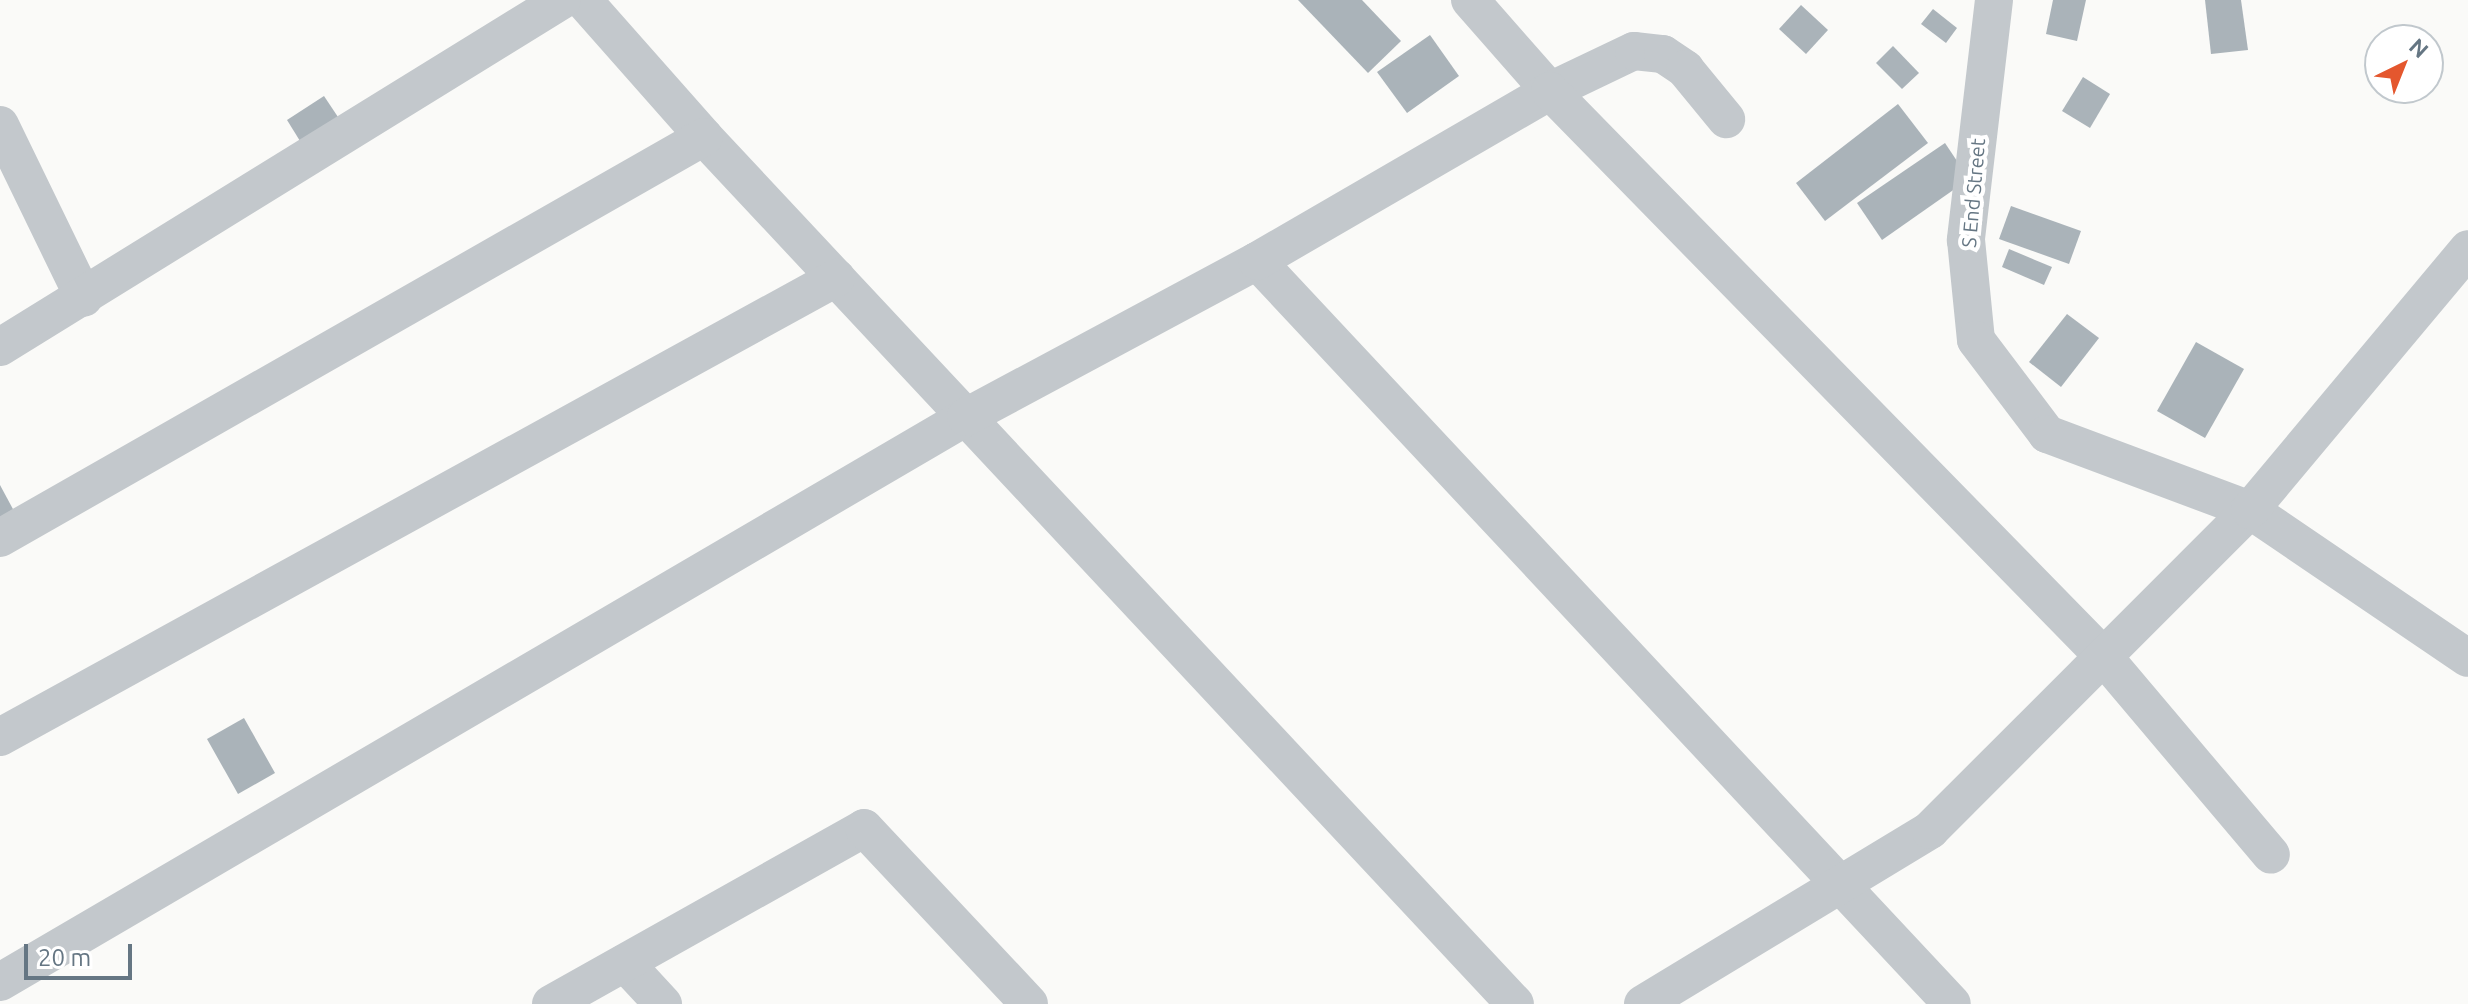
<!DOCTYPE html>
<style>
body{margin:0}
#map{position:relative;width:2468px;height:1004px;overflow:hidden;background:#fafaf8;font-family:Ubuntu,sans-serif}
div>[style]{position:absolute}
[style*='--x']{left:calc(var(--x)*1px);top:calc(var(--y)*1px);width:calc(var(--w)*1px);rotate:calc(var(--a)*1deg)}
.building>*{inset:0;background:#aab3b9}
.minor>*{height:38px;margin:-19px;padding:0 19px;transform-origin:19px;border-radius:19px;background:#c3c8cc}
span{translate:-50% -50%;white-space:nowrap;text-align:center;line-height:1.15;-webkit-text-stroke:8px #fff;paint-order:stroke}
.street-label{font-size:20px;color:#657683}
.north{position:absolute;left:2364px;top:24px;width:80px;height:80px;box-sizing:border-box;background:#fff;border:2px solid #c1c8cd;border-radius:50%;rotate:43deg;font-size:22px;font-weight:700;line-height:32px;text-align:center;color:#657683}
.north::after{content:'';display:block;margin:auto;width:28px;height:36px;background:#e4572e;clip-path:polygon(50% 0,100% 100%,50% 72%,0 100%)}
.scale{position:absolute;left:24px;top:944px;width:108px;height:36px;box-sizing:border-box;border:4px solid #657683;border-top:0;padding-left:10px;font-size:24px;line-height:28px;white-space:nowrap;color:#657683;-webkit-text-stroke:6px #fff;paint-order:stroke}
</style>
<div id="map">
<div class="building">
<div style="clip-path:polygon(1298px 0,1362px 0,1401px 41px,1368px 73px)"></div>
<div style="clip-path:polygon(2053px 0,2086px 0,2077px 41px,2046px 34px)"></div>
<div style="clip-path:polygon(2205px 0,2241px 0,2248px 50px,2211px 54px)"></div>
<div style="clip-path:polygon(1801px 5px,1828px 30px,1806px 54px,1779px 29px)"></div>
<div style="clip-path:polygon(1933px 9px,1957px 28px,1946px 43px,1921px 24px)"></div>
<div style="clip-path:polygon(1430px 35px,1459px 76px,1407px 113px,1377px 72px)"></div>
<div style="clip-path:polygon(1893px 46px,1919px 73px,1902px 89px,1876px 63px)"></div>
<div style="clip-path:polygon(2083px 77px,2110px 94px,2090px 128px,2062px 111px)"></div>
<div style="clip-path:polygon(324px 96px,338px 117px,300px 141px,287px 120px)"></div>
<div style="clip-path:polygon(1898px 104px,1928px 143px,1825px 221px,1796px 183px)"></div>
<div style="clip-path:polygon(1945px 143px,1969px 179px,1882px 240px,1857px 203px)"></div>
<div style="clip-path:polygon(2011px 206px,2081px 231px,2069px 264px,1999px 239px)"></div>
<div style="clip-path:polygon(2009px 249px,2052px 267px,2044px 285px,2002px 267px)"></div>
<div style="clip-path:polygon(2067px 314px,2099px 338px,2061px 387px,2029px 362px)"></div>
<div style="clip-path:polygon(2196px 342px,2244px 369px,2205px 438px,2157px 411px)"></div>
<div style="clip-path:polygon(0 485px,14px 511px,0 519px)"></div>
<div style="clip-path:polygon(244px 718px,275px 773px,238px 794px,207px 739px)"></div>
</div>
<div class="minor">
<div style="--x:583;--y:0;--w:183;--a:48.5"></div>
<div style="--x:704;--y:137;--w:1187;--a:46.91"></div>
<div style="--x:1470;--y:0;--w:121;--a:48.7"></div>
<div style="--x:1550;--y:91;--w:93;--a:-25.5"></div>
<div style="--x:1634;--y:51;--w:29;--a:6"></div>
<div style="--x:1663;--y:54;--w:27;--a:34"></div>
<div style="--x:1685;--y:69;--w:65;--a:50.6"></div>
<div style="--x:1994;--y:0;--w:242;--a:96.7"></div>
<div style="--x:1966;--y:240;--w:100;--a:84.3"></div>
<div style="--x:1976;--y:340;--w:118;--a:52.9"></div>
<div style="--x:2047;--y:434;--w:217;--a:20.5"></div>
<div style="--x:2250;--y:510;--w:263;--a:34.2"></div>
<div style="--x:0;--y:125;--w:192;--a:64.1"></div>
<div style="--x:1257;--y:261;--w:1017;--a:46.91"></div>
<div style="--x:0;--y:347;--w:660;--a:-31.69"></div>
<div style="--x:0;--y:538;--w:810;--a:-29.67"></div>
<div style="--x:0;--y:737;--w:954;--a:-28.77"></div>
<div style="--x:625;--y:963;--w:56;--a:47.2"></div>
<div style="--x:0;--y:982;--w:1119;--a:-30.32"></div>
<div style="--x:966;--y:417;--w:330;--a:-28.2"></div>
<div style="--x:1257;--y:261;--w:339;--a:-30.1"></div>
<div style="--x:1550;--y:91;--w:791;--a:45.61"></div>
<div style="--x:2103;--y:656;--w:260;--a:49.8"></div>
<div style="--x:551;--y:1004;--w:359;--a:-29.3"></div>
<div style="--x:864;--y:828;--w:241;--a:46.8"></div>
<div style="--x:1643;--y:1004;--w:336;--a:-31.2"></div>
<div style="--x:1930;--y:830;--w:453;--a:-45"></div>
<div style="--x:2250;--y:510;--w:340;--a:-50.1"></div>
</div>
<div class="street-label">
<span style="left:1973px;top:193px;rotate:-85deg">S End Street</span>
</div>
<div class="north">N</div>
<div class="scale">20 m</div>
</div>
